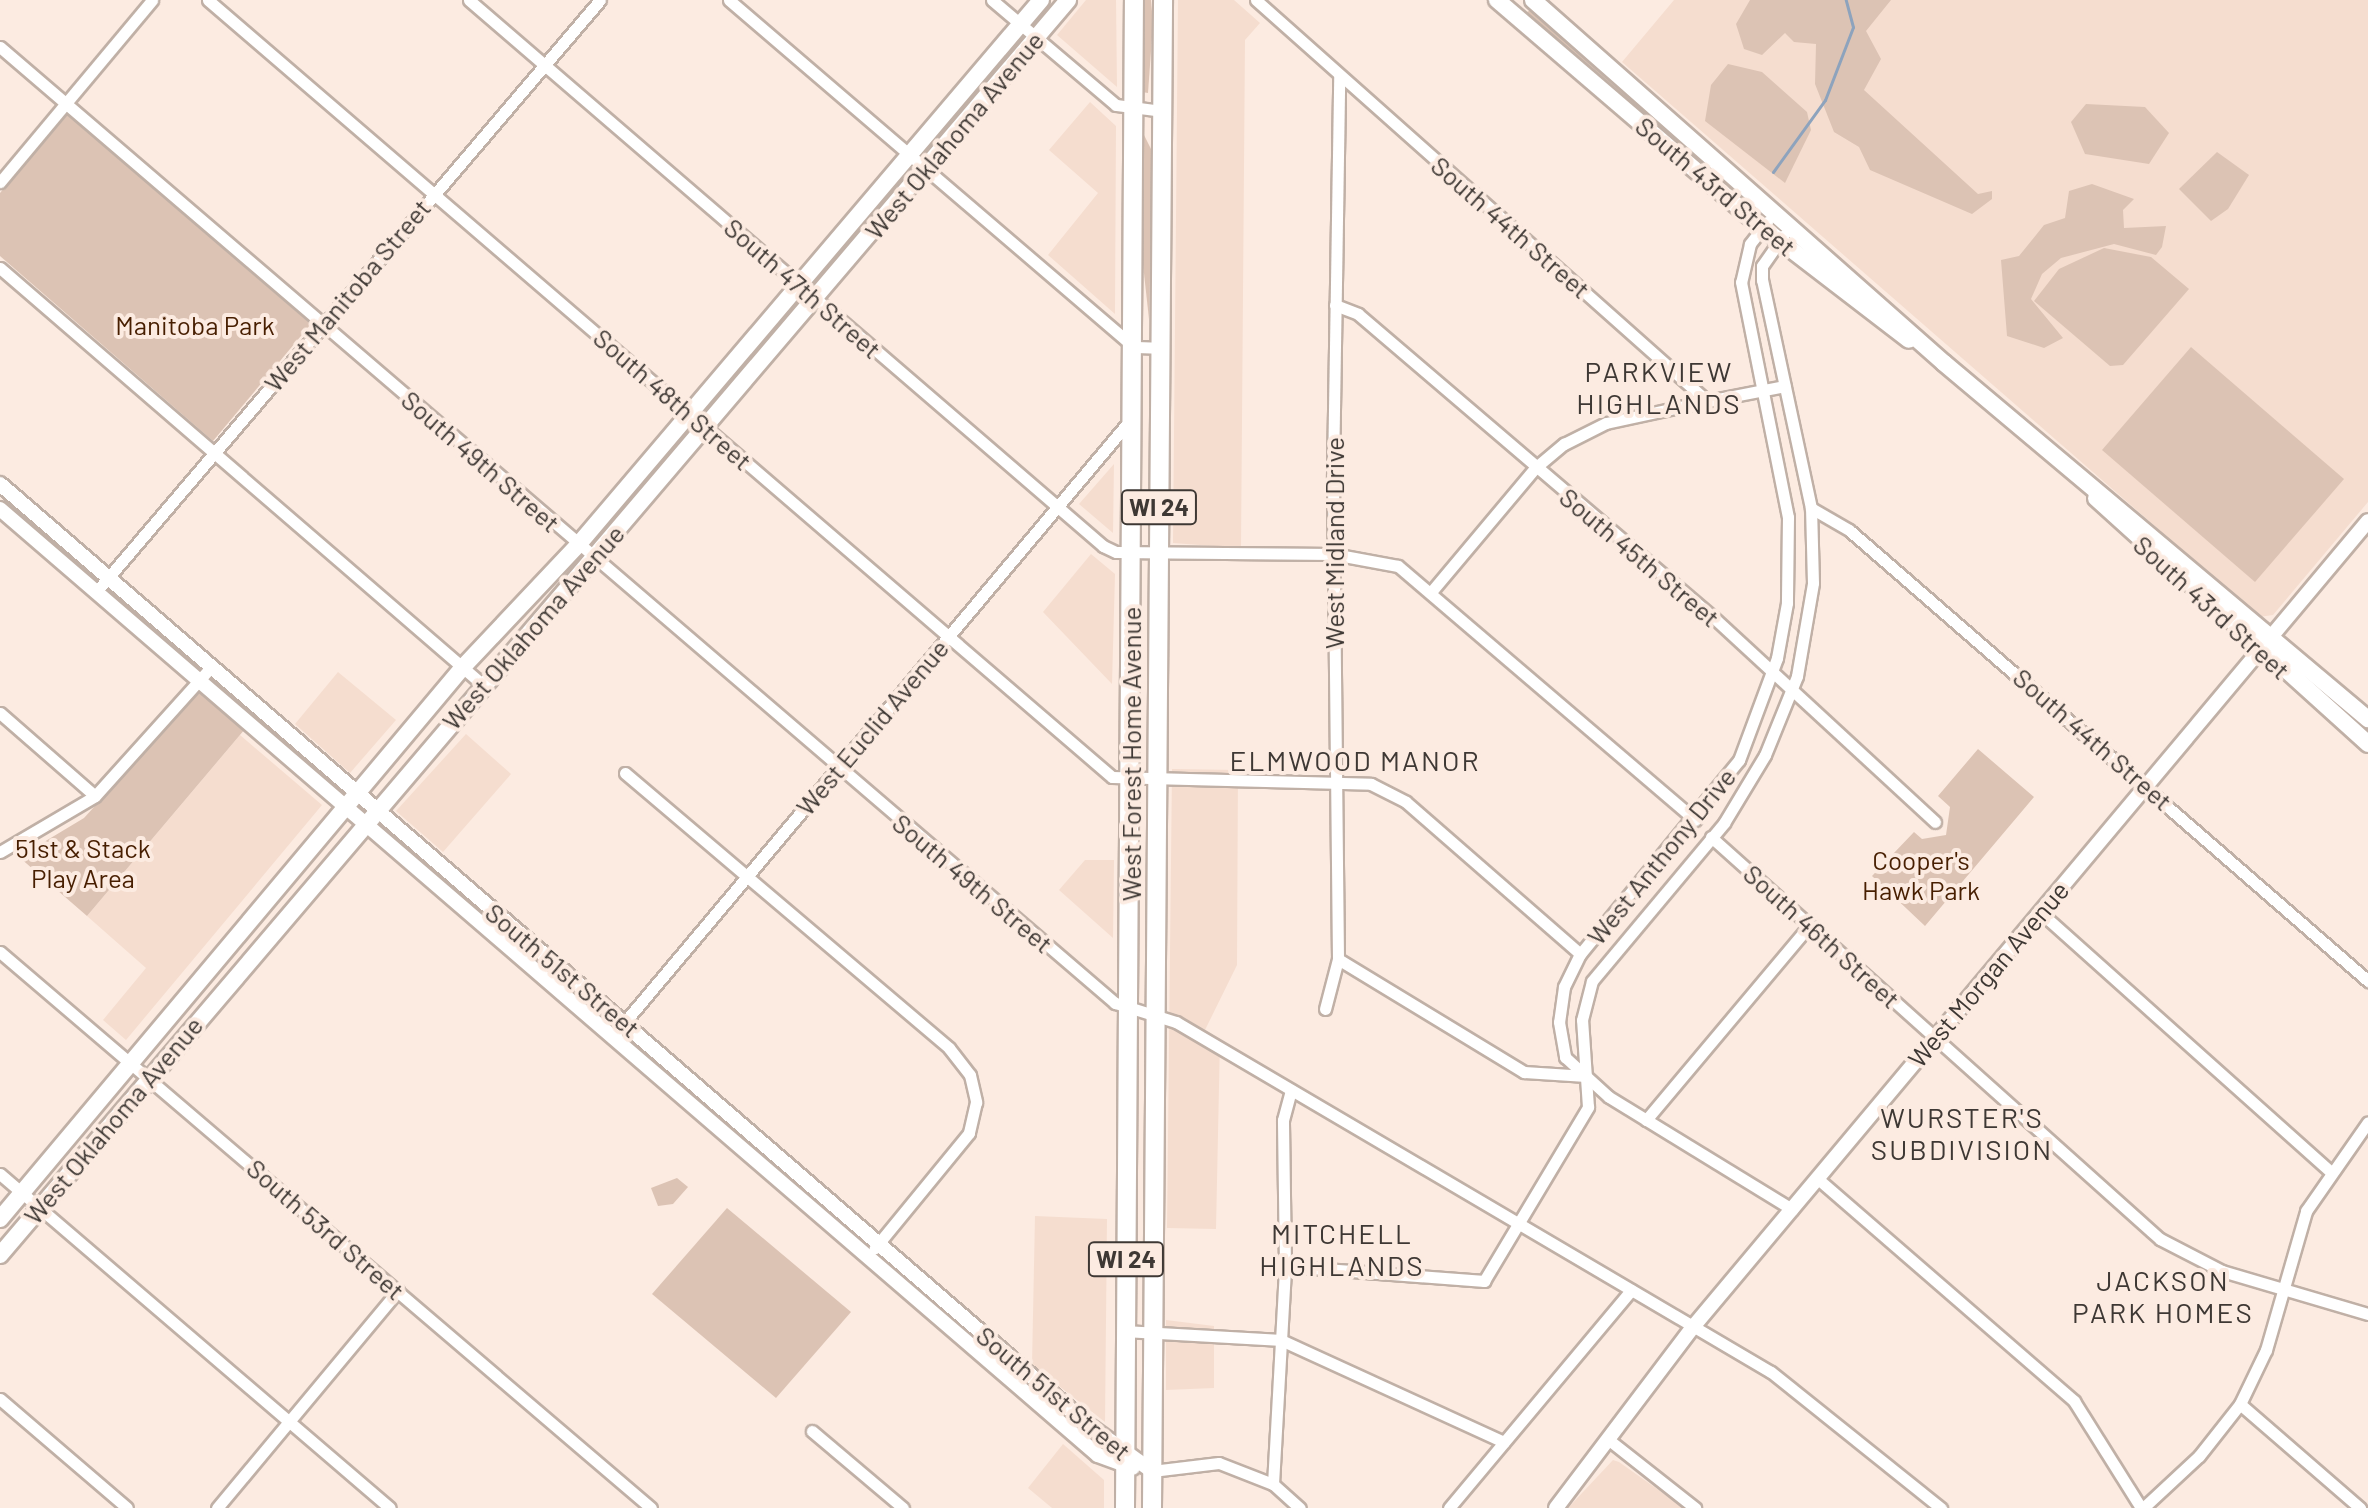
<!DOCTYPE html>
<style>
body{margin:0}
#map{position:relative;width:2368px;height:1508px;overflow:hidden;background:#fcebe1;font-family:Barlow,sans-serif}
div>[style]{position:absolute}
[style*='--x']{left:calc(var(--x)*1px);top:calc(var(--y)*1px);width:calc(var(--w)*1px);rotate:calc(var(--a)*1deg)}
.built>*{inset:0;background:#f5ddcf}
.green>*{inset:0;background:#dcc3b4}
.stream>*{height:3px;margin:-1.5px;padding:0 1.5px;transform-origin:1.5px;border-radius:1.5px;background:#8da3bd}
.roads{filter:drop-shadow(2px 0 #c0b0a6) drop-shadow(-2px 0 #c0b0a6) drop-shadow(0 2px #c0b0a6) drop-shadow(0 -2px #c0b0a6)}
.minor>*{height:11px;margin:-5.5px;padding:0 5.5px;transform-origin:5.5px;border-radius:5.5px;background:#fff}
.tertiary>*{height:14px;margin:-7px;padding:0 7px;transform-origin:7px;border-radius:7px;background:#fff}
.secondary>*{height:16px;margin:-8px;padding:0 8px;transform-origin:8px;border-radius:8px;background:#fff}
.primary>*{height:18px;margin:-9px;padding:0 9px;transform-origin:9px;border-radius:9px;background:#fff}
span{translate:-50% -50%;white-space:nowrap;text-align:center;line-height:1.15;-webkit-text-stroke:8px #fcebe1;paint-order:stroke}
.shield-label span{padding:2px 6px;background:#fcebe1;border:2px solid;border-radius:6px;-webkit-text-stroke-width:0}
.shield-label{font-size:24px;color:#3e3834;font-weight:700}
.street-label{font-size:26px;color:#3e3834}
.park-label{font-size:26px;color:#471e00}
.neighbourhood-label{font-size:28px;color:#3e3834;letter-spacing:2px}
</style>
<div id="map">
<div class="built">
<div style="clip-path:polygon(1086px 0,1116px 0,1117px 87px,1057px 35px)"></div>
<div style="clip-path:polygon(1178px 0,1234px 0,1260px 23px,1245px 40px,1241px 548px,1173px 543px)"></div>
<div style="clip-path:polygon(1674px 0,2368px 0,2368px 502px,2273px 615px,2259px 617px,2241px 601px,1622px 62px)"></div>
<div style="clip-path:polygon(1090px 102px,1116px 126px,1115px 314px,1048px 255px,1098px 193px,1049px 150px)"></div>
<div style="clip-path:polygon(1114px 464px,1113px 533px,1079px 504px)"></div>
<div style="clip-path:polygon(1091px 554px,1115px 574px,1112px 684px,1043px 612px)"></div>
<div style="clip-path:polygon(338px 672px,396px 720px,350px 773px,295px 724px)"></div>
<div style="clip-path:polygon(466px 734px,511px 774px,443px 852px,396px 811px)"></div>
<div style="clip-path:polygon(240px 735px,322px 805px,126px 1040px,103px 1020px,146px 968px,87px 916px)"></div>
<div style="clip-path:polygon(1172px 769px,1238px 770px,1237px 965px,1205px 1030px,1220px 1039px,1216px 1229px,1167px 1228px)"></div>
<div style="clip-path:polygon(1085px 860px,1114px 860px,1113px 938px,1059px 890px)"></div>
<div style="clip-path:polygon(1035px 1216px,1107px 1219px,1105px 1422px,1032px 1365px)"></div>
<div style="clip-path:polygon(1166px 1320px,1214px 1326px,1214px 1388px,1166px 1390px)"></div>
<div style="clip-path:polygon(1063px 1444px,1104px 1480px,1104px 1508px,1052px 1508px,1028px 1488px)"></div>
<div style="clip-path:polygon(1613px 1460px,1619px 1462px,1684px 1508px,1568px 1508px)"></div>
</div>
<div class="green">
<div style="clip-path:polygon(1144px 0,1151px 0,1153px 23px,1148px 93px,1142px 92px)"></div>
<div style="clip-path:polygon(1750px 0,1891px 0,1866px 31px,1881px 59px,1864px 90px,1978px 194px,1992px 191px,1992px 199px,1972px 214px,1870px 170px,1859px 147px,1834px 132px,1815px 84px,1816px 44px,1794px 42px,1785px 33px,1762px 55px,1744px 49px,1736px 24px)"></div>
<div style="clip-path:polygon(1533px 9px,1761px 209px,1764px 216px,1533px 21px,1527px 12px)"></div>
<div style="clip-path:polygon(1728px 64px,1762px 72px,1807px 112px,1811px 130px,1785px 183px,1705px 121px,1711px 85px)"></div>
<div style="clip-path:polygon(2086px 104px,2145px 107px,2169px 133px,2149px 164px,2085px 154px,2071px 122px)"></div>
<div style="clip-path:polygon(67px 114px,311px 324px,213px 441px,0 256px,0 193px)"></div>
<div style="clip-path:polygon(1142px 131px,1153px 153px,1149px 319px,1140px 237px)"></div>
<div style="clip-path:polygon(2217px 152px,2249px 175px,2228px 209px,2211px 221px,2179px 189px)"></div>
<div style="clip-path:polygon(2092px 184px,2134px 199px,2123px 210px,2124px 228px,2166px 226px,2162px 247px,2156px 255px,2114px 244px,2061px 258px,2042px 274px,2031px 299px,2063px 338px,2044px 348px,2007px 336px,2001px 260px,2019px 256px,2044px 225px,2065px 218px,2069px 191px)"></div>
<div style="clip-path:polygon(2104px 248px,2151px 257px,2189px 289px,2123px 365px,2110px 366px,2034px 301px,2059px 269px)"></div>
<div style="clip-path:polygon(2191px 347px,2344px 479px,2255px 582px,2102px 450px)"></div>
<div style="clip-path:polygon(200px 691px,245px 729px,87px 916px,19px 857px,84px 818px)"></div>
<div style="clip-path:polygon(1978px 749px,2034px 797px,1925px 926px,1872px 876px,1914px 832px,1922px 839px,1946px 835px,1950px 807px,1938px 796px)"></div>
<div style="clip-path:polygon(677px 1178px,688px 1187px,673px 1204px,658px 1206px,651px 1188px)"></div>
<div style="clip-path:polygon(727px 1208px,851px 1312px,776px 1398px,652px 1294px)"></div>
</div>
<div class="stream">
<div style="--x:1773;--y:172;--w:89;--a:-54.2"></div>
<div style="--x:1825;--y:100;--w:78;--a:-69"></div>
<div style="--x:1853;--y:27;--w:28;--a:-105"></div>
</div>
<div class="roads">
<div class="minor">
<div style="--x:208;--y:0;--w:1192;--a:40.68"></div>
<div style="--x:1112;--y:777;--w:259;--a:1.5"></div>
<div style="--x:1371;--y:784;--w:39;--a:27"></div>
<div style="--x:1406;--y:802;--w:231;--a:41.1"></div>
<div style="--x:469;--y:0;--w:837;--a:40.73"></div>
<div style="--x:1103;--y:546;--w:14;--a:25"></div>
<div style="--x:1116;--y:552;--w:217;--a:0.5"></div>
<div style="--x:1333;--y:554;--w:66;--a:10.5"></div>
<div style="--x:1398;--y:566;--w:391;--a:40.5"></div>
<div style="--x:729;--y:0;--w:533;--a:40.59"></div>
<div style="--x:1134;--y:347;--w:26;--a:2"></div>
<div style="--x:992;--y:0;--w:162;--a:40.3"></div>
<div style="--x:1116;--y:105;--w:46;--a:7.4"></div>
<div style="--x:1256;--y:0;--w:603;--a:41.64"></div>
<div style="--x:1707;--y:401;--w:79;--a:-10.9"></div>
<div style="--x:0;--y:47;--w:1469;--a:40.61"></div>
<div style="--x:1115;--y:1003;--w:64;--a:17.3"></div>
<div style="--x:1176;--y:1022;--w:690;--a:30.47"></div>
<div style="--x:1771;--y:1372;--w:218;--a:38.7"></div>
<div style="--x:0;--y:182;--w:237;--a:-50.1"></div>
<div style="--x:1767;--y:222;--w:28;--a:128"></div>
<div style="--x:1750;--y:244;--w:39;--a:103"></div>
<div style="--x:1741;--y:282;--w:240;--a:78.7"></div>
<div style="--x:1788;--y:517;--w:86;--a:90.7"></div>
<div style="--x:1787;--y:603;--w:56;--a:100.3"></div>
<div style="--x:1777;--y:658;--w:109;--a:110.4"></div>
<div style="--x:1739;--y:760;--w:251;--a:129.3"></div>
<div style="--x:1580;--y:954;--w:37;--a:116"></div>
<div style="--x:1564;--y:987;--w:35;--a:98"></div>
<div style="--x:1559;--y:1022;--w:36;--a:80"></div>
<div style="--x:1565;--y:1057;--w:59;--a:42.3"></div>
<div style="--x:1609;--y:1097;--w:215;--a:31.5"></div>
<div style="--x:0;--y:268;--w:637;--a:40.8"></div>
<div style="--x:1335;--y:305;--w:25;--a:21"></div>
<div style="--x:1358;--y:314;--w:467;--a:40.5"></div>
<div style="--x:1713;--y:617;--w:302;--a:42.7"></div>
<div style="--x:1811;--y:508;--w:44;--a:30.1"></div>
<div style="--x:1849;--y:530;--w:688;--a:40.99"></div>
<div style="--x:96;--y:592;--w:777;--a:-49.59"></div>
<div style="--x:1431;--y:592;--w:162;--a:-50"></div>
<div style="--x:1535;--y:468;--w:38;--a:-40"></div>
<div style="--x:1564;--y:444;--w:47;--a:-26.6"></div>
<div style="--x:1606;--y:423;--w:103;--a:-12.3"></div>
<div style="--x:0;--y:713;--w:126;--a:41.1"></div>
<div style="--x:625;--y:773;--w:425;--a:40.3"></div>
<div style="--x:949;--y:1048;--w:34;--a:52"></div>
<div style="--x:970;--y:1075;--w:28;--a:77"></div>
<div style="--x:976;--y:1102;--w:32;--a:103"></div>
<div style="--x:969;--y:1133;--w:149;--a:129.3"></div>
<div style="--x:1711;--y:837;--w:603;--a:41.84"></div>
<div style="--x:2160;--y:1239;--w:70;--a:27.3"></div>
<div style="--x:2222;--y:1271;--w:152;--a:16.4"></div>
<div style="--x:0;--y:852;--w:110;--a:-30.5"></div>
<div style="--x:95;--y:796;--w:173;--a:-48"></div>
<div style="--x:2040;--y:912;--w:387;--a:41.8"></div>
<div style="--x:0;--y:952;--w:856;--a:40.5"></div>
<div style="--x:1338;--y:959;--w:218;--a:31.3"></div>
<div style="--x:1524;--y:1072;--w:62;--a:3.7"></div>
<div style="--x:1325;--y:1009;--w:52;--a:-75.4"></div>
<div style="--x:1338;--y:959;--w:485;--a:-90.6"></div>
<div style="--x:1333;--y:474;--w:399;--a:-89.1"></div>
<div style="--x:613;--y:1036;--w:807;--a:-49.98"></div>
<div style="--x:1646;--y:1120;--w:253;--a:-50"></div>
<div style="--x:0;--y:1174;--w:513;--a:40.58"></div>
<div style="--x:1818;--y:1179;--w:339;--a:40.9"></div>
<div style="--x:2074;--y:1401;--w:126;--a:57.9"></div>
<div style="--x:1285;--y:1266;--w:200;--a:4.3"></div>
<div style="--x:1484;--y:1281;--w:203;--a:-59.1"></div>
<div style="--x:1588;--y:1107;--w:87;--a:-93.9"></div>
<div style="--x:1582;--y:1020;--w:40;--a:-75.6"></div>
<div style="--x:1592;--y:981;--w:206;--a:-50.1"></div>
<div style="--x:1724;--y:823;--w:79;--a:-58.9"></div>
<div style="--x:1765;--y:755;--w:85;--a:-67.9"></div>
<div style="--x:1797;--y:676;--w:94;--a:-80.2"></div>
<div style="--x:1813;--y:583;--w:75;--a:-91.5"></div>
<div style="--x:1811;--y:508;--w:233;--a:-102.1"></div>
<div style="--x:1762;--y:280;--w:14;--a:-90"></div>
<div style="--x:1762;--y:266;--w:37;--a:-55"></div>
<div style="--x:1125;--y:1331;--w:156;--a:3.3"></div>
<div style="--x:1281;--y:1340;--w:245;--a:24.6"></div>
<div style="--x:0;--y:1399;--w:167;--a:40.6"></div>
<div style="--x:2240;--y:1404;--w:159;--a:40.9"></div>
<div style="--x:812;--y:1431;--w:119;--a:40.2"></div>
<div style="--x:1609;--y:1440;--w:110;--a:38.3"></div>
<div style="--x:1152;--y:1471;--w:67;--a:-6.8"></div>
<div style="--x:1219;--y:1463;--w:58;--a:21.3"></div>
<div style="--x:1273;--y:1484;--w:36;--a:42"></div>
<div style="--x:1273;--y:1484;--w:218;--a:-86.8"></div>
<div style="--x:1285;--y:1266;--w:146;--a:-90.8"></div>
<div style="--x:1283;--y:1120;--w:31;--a:-75"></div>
<div style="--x:217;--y:1508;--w:283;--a:-50.2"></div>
<div style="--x:1449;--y:1508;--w:284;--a:-50.1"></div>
<div style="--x:2143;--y:1508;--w:76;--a:-42.9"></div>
<div style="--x:2199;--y:1456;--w:66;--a:-51.7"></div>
<div style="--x:2240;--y:1404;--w:60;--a:-64.3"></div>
<div style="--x:2266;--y:1350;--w:145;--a:-73.9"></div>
<div style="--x:2306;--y:1211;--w:108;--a:-55.1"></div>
</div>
<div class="tertiary">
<div style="--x:0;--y:484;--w:1437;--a:40.85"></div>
<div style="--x:1087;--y:1424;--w:80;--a:35.9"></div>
<div style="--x:0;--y:509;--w:1449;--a:40.75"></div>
<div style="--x:1098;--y:1455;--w:37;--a:20"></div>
<div style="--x:1556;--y:1508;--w:227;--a:-52.9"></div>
<div style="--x:1693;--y:1327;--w:1051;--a:-50.05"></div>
</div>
<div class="secondary">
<div style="--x:1497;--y:0;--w:344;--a:40.6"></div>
<div style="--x:1758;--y:224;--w:190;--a:37.5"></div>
<div style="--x:1533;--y:0;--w:548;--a:41.45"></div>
<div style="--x:1944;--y:363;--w:554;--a:40.02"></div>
<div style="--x:2096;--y:498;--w:367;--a:42.1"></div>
<div style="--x:0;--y:1219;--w:720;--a:-50.01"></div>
<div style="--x:463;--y:667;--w:168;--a:-46.7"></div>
<div style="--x:578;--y:545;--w:715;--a:-49.65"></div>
<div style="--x:0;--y:1255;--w:1648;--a:-49.6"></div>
</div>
<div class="primary">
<div style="--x:1125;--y:1508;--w:1508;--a:-89.66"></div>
<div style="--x:1152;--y:1508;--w:1508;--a:-89.58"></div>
</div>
</div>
<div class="shield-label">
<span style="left:1159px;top:507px">WI 24</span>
<span style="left:1126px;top:1259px">WI 24</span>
</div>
<div class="street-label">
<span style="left:954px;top:135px;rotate:-50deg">West Oklahoma Avenue</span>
<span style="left:1716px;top:186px;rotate:40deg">South 43rd Street</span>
<span style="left:1511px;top:227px;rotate:41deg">South 44th Street</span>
<span style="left:803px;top:288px;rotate:41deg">South 47th Street</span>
<span style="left:347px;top:295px;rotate:-50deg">West Manitoba Street</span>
<span style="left:673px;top:399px;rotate:41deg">South 48th Street</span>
<span style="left:481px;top:461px;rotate:41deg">South 49th Street</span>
<span style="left:1334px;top:543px;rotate:-90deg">West Midland Drive</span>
<span style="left:1640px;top:557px;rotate:40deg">South 45th Street</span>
<span style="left:2212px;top:607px;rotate:42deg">South 43rd Street</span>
<span style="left:533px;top:627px;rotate:-49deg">West Oklahoma Avenue</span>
<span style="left:872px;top:727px;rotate:-50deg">West Euclid Avenue</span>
<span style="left:2093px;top:739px;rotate:41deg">South 44th Street</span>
<span style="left:1131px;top:754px;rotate:-90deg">West Forest Home Avenue</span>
<span style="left:1661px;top:856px;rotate:-51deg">West Anthony Drive</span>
<span style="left:973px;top:883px;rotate:40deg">South 49th Street</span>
<span style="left:1822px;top:936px;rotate:42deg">South 46th Street</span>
<span style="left:563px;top:970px;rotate:40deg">South 51st Street</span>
<span style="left:1988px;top:974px;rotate:-50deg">West Morgan Avenue</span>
<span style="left:113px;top:1120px;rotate:-50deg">West Oklahoma Avenue</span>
<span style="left:326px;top:1229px;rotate:41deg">South 53rd Street</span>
<span style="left:1054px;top:1393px;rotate:40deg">South 51st Street</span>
</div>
<div class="park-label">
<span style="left:195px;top:325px">Manitoba Park</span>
<span style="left:83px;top:863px">51st &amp; Stack<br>Play Area</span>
<span style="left:1921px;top:875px">Cooper's<br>Hawk Park</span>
</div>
<div class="neighbourhood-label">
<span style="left:1659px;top:387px">PARKVIEW<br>HIGHLANDS</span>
<span style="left:1355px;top:760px">ELMWOOD MANOR</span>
<span style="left:1962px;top:1133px">WURSTER'S<br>SUBDIVISION</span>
<span style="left:1342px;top:1249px">MITCHELL<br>HIGHLANDS</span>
<span style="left:2163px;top:1296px">JACKSON<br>PARK HOMES</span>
</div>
</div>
